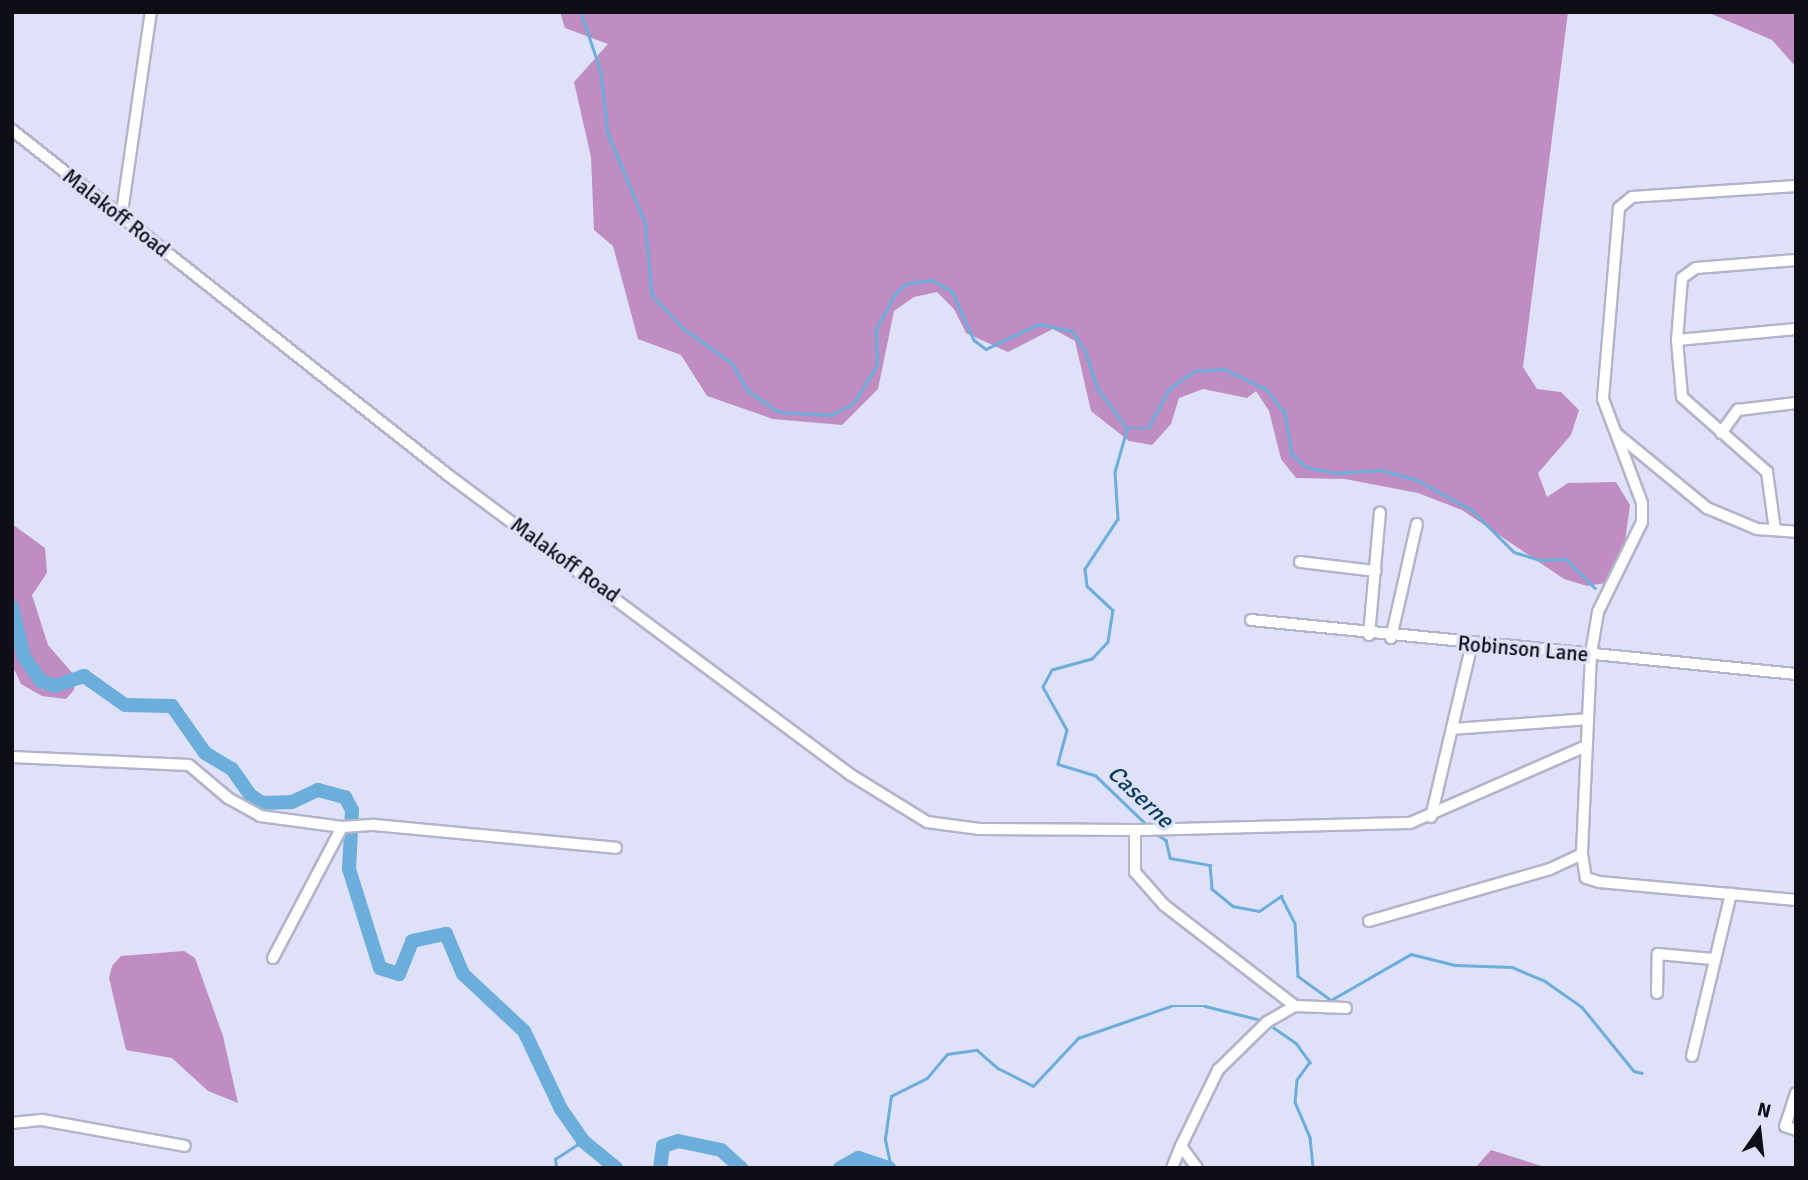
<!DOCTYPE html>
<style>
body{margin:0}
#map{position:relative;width:1808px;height:1180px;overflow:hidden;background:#dfe1f8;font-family:Signika,sans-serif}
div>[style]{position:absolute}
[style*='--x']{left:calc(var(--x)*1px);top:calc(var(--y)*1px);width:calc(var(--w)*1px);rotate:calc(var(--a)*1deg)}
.forest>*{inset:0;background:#bf8dc1}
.stream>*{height:2.5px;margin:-1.25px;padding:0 1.25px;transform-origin:1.25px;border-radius:1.25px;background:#6caedb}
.river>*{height:14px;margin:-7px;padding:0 7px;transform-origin:7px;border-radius:7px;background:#6caedb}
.roads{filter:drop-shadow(2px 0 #b2b4ca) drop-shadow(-2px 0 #b2b4ca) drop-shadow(0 2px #b2b4ca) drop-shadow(0 -2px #b2b4ca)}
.minor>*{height:10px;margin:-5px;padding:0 5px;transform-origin:5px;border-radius:5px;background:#fff}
span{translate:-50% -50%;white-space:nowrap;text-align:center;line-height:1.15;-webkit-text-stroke:7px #dfe1f8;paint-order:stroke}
.street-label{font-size:21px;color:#0e0e16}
.water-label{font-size:23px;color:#063d5b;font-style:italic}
.frame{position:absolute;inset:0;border:14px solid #0e0e16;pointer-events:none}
.north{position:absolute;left:1724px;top:1096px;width:70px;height:70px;-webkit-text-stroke:5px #dfe1f8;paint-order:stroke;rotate:14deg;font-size:19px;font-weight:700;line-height:28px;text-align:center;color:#0e0e16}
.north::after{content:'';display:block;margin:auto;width:24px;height:32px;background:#0e0e16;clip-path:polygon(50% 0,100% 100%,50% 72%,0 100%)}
</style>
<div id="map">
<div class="forest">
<div style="clip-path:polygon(560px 12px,1568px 12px,1523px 367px,1537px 389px,1561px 392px,1579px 410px,1571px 435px,1538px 473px,1547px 497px,1568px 483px,1616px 482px,1630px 505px,1623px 556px,1612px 582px,1587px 586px,1564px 579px,1462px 510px,1418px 493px,1345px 479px,1296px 478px,1281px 459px,1269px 411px,1256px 391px,1247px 398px,1203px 389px,1179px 398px,1171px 424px,1152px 445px,1129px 441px,1091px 411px,1075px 341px,1053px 329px,1008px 352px,966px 333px,954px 309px,937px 292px,914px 297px,894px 311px,878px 389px,842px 425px,773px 419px,707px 396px,681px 355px,638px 339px,613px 246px,594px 230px,591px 157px,574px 82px,608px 44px,565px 28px)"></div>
<div style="clip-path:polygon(1707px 12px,1796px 12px,1796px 67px,1772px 40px)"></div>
<div style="clip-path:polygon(12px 524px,45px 548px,47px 573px,32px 595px,48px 645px,75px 676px,74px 690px,66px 699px,42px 696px,21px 684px,12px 665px)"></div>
<div style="clip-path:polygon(184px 951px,195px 958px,223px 1036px,238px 1103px,208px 1091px,172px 1058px,126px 1050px,109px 978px,112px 966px,121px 956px)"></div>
<div style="clip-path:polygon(1491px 1150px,1548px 1168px,1475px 1168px)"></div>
</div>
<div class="stream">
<div style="--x:581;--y:12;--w:63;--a:71.6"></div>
<div style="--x:601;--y:72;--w:62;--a:83.6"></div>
<div style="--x:608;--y:134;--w:95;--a:67.2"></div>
<div style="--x:645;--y:222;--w:73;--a:84.5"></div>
<div style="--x:652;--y:295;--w:45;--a:46.8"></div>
<div style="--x:683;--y:328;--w:60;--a:35.5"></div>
<div style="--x:732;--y:363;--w:32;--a:60"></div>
<div style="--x:748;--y:391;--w:37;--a:34"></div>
<div style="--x:779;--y:412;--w:52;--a:3.3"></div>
<div style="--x:831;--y:415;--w:25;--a:-27"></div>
<div style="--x:853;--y:404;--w:46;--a:-58.4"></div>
<div style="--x:877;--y:365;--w:36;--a:-92"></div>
<div style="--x:876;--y:329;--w:38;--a:-62"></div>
<div style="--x:894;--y:295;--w:16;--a:-43"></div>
<div style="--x:906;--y:284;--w:26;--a:-9"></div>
<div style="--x:932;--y:280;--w:23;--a:29"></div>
<div style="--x:952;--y:291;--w:54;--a:65.8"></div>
<div style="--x:974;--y:340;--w:15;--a:37"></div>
<div style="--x:986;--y:349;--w:59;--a:-25.3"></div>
<div style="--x:1039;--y:324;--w:34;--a:12"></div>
<div style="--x:1072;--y:331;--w:23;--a:56"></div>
<div style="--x:1085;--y:350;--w:41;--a:71.6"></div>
<div style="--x:1098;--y:389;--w:49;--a:53.4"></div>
<div style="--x:1127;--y:428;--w:21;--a:0"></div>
<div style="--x:1148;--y:428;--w:44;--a:-61.7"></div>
<div style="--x:1169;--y:389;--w:32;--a:-35"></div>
<div style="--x:1195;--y:371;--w:29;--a:-4"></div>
<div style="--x:1224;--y:369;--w:47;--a:25.5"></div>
<div style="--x:1266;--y:389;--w:31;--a:52"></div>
<div style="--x:1285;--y:413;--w:43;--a:80.5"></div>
<div style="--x:1292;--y:455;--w:19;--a:39"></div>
<div style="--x:1307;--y:467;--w:29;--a:12"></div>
<div style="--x:1335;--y:473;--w:47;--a:-3.7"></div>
<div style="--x:1382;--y:470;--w:36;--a:16"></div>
<div style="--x:1417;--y:480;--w:63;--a:28.6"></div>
<div style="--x:1472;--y:510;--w:59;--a:45"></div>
<div style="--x:1514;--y:552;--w:28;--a:17"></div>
<div style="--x:1541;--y:560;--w:25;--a:-2"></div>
<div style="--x:1566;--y:559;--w:41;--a:45"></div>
<div style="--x:1127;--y:430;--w:44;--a:105.9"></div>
<div style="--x:1115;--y:472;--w:47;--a:86.3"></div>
<div style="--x:1118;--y:519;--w:60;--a:123.4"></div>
<div style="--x:1085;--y:569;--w:17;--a:83"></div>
<div style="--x:1087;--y:586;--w:35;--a:43"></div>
<div style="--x:1113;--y:610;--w:32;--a:99"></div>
<div style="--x:1108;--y:642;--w:23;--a:133"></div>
<div style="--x:1092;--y:659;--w:41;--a:164.6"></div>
<div style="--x:1052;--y:670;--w:19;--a:118"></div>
<div style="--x:1043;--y:687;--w:49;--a:60.8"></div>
<div style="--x:1067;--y:730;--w:35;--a:105"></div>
<div style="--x:1058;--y:764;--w:39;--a:17"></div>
<div style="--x:1095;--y:775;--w:72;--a:43.9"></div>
<div style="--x:1157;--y:834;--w:11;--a:34"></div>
<div style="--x:1166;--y:840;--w:18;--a:77"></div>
<div style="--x:1170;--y:858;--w:41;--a:9.9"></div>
<div style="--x:1210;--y:865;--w:24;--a:85"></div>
<div style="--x:1212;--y:889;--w:27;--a:39"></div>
<div style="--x:1233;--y:906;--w:26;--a:11"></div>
<div style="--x:1259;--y:911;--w:27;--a:-34"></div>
<div style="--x:1281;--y:896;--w:30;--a:63"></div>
<div style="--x:1295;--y:923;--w:53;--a:86.8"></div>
<div style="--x:1298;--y:976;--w:41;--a:36"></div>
<div style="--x:1331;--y:1000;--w:92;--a:-29.9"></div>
<div style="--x:1411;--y:954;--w:45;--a:14"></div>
<div style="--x:1455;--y:965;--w:57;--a:2"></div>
<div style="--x:1512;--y:967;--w:36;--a:23"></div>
<div style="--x:1545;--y:981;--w:45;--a:35.1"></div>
<div style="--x:1582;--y:1007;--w:82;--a:50.9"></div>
<div style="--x:1634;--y:1071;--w:8;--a:14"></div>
<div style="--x:1270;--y:1025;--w:32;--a:35"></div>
<div style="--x:1296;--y:1043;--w:24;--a:54"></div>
<div style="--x:1310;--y:1062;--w:22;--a:126"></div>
<div style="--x:1297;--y:1080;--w:22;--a:95"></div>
<div style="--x:1295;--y:1102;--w:39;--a:67"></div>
<div style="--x:1310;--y:1138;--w:30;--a:84"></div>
<div style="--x:556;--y:1168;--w:9;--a:-96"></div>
<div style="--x:555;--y:1159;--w:33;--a:-33"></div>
<div style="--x:891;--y:1168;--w:30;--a:-102"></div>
<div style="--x:885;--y:1139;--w:43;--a:-82.1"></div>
<div style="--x:891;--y:1096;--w:40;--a:-26.6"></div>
<div style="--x:927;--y:1078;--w:31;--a:-50"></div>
<div style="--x:947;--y:1054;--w:30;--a:-8"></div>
<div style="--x:977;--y:1050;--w:28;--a:41"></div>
<div style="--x:998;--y:1068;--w:39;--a:27"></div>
<div style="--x:1033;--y:1086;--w:66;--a:-46.8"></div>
<div style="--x:1078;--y:1038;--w:98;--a:-19"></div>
<div style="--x:1171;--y:1006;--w:34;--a:0"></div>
<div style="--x:1205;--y:1006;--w:58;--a:14"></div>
</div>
<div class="river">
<div style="--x:12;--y:607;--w:51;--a:76.5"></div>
<div style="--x:24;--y:657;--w:29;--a:55"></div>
<div style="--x:41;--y:681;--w:15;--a:20"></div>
<div style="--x:55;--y:686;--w:31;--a:-19"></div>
<div style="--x:84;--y:676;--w:50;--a:35.3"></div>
<div style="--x:125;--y:705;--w:47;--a:1.2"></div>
<div style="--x:172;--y:706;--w:57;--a:54.9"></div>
<div style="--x:205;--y:753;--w:31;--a:31"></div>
<div style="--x:232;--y:769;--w:32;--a:55"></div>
<div style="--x:250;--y:795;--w:14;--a:34"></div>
<div style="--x:262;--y:803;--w:30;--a:-2"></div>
<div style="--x:292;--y:802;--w:29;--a:-25"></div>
<div style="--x:318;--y:790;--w:28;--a:15"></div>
<div style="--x:345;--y:797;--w:15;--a:62"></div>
<div style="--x:352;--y:810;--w:59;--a:92.9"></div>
<div style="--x:349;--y:869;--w:104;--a:72.6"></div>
<div style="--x:380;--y:968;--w:20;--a:18"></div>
<div style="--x:399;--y:974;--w:35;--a:-68"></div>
<div style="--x:412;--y:941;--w:35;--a:-12"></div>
<div style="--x:446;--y:934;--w:43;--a:67"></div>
<div style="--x:463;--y:974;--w:83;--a:43.1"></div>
<div style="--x:524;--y:1031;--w:86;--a:64.6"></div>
<div style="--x:561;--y:1109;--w:39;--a:55"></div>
<div style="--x:583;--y:1141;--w:43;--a:39.3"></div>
<div style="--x:660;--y:1168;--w:22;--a:-82"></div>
<div style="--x:663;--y:1146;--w:16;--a:-18"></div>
<div style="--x:678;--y:1141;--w:44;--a:11.8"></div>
<div style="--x:721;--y:1150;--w:27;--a:42"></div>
<div style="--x:840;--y:1168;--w:21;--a:-29"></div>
<div style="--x:858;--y:1158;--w:33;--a:18"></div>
</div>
<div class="roads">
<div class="minor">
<div style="--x:12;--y:130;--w:556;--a:38.35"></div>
<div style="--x:448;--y:475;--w:502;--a:36.66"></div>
<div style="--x:851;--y:775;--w:89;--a:31.7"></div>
<div style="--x:927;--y:822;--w:53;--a:7.5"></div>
<div style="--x:980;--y:829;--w:155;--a:0.4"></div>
<div style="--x:1135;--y:830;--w:275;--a:-1.5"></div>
<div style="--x:1410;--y:823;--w:192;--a:-23.6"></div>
<div style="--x:1796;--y:186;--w:164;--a:176.2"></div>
<div style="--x:1632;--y:197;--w:17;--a:140"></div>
<div style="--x:1619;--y:208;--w:192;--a:94.8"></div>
<div style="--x:1603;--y:399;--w:111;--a:69.4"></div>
<div style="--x:1642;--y:503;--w:19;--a:90"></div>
<div style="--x:1642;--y:522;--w:100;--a:116.1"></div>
<div style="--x:1598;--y:612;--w:43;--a:99.5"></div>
<div style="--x:1591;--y:654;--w:200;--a:92.6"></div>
<div style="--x:1582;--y:854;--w:24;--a:81"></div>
<div style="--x:1586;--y:878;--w:14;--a:17"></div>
<div style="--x:1599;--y:882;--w:198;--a:5.2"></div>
<div style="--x:121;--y:219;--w:209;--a:-81.8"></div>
<div style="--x:1677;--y:340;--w:120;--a:-5.3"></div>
<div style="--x:1721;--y:433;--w:29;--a:-54"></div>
<div style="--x:1738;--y:410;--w:58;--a:-6.9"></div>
<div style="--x:1617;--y:434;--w:117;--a:39.4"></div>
<div style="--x:1707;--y:508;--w:54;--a:22.8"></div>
<div style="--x:1757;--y:529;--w:39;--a:4"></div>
<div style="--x:1775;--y:530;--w:59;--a:-97.9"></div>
<div style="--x:1767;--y:472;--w:113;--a:-138.6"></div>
<div style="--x:1682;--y:397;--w:57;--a:-95"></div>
<div style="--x:1677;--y:340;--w:62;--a:-85.4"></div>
<div style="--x:1682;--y:278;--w:17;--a:-36"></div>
<div style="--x:1696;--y:268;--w:100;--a:-4.6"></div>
<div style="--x:1300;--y:562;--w:76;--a:6.8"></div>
<div style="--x:1251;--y:620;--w:548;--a:5.66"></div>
<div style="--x:1369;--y:635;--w:123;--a:-84.9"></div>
<div style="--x:1391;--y:638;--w:117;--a:-77.2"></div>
<div style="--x:1452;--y:729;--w:136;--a:-4.2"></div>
<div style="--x:12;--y:757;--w:177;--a:2.6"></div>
<div style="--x:189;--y:765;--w:51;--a:40.2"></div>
<div style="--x:228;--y:798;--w:37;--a:29"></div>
<div style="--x:260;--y:816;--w:83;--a:7.6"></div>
<div style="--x:1431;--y:817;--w:178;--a:-76.7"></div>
<div style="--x:1135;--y:830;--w:42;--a:90"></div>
<div style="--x:1135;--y:872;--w:44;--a:48.7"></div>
<div style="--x:1164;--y:905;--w:165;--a:37.6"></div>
<div style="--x:1295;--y:1006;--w:51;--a:2.2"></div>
<div style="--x:1369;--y:921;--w:188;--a:-16"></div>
<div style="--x:1550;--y:869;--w:35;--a:-25"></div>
<div style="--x:273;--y:958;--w:148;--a:-62.2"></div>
<div style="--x:342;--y:827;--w:32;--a:-4"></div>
<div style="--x:374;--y:825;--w:243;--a:5.4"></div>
<div style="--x:1657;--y:993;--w:39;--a:-89"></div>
<div style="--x:1658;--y:954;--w:55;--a:5.2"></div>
<div style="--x:1692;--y:1056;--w:167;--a:-76.5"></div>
<div style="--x:1796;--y:1093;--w:35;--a:108"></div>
<div style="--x:1785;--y:1126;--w:12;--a:20"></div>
<div style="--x:12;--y:1123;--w:30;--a:-6"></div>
<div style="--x:42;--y:1120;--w:145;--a:10.3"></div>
<div style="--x:1172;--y:1168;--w:24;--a:-68"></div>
<div style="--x:1197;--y:1168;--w:27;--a:-126"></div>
<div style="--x:1181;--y:1146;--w:85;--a:-64"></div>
<div style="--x:1218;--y:1070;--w:69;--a:-44.4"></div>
<div style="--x:1267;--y:1022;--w:32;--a:-30"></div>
</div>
</div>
<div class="street-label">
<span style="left:116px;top:213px;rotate:38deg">Malakoff Road</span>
<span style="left:565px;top:560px;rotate:36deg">Malakoff Road</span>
<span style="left:1523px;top:649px;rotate:5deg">Robinson Lane</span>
</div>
<div class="water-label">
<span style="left:1140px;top:797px;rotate:43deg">Caserne</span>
</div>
<div class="frame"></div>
<div class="north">N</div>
</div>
